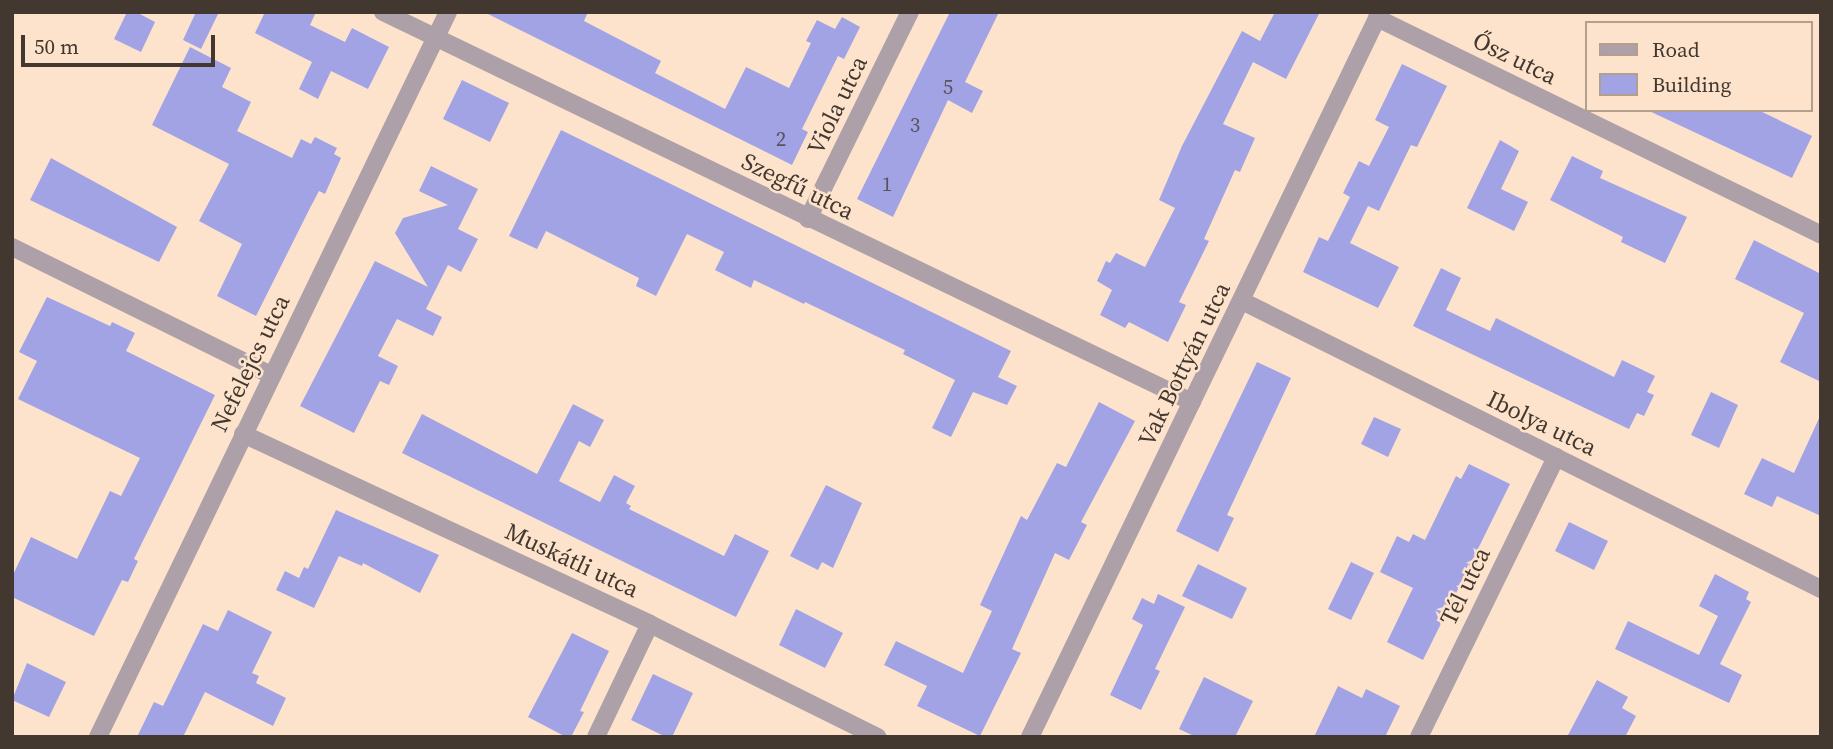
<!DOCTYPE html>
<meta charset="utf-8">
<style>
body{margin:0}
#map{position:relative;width:1833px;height:749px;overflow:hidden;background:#fde3cc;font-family:"Source Serif 4",serif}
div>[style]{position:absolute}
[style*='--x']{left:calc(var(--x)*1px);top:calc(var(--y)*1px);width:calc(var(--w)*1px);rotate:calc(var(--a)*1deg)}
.building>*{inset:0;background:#a2a3e5}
.street>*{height:18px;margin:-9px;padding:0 9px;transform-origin:9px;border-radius:9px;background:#aea0a8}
span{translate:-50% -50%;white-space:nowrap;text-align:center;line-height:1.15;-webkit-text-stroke:5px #fde3cc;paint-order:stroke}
.number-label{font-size:21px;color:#5b535c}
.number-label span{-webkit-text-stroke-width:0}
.street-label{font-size:24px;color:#43382f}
.frame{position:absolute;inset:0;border:14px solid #43382f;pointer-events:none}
.legend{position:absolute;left:1585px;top:21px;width:228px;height:91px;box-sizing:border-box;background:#fde3cc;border:2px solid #b39f8d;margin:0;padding:9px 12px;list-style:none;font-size:21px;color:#43382f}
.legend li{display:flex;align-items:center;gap:14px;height:35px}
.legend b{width:35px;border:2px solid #b39f8d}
.scale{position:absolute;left:21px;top:35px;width:194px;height:32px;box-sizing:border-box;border:4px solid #43382f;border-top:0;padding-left:9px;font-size:21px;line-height:24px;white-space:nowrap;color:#43382f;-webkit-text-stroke:5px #fde3cc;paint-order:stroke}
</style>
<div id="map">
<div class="building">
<div style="clip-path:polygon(127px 12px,136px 12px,155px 22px,141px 52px,114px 39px)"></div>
<div style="clip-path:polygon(196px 12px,219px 12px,201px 49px,183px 40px)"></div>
<div style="clip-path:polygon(265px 12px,316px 12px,310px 25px,345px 42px,352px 28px,389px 47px,368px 89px,331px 71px,318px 99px,299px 89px,312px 62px,255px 33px)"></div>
<div style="clip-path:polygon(484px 12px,588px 12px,584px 21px,661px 61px,655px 73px,725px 109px,746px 67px,789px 88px,811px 43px,806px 41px,817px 20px,835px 29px,842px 17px,860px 27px,844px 59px,838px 56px,802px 129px,808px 132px,792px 165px)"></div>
<div style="clip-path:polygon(950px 12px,999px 12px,965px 82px,983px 91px,972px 113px,948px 100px,893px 217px,857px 199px)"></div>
<div style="clip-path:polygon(1275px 12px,1320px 12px,1286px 79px,1253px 62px,1223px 124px,1255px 138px,1240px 172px,1235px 170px,1204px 239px,1209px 241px,1179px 302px,1186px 305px,1168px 342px,1129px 322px,1125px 328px,1100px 315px,1112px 290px,1097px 281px,1106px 261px,1110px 263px,1116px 253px,1145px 267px,1175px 208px,1159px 200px,1182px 146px,1242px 31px,1260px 41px)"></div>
<div style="clip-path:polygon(190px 47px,231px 68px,222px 87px,251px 102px,237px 131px,292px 158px,301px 139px,311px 144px,315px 137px,337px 148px,334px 154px,341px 158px,325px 194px,319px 191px,310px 208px,256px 316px,217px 296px,242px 244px,199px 221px,229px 164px,152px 125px)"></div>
<div style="clip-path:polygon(1402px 64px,1447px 86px,1417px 147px,1411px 145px,1379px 211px,1368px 206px,1350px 243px,1399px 267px,1378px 308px,1303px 272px,1319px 237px,1328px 241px,1350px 197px,1343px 193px,1359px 161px,1369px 166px,1389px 127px,1375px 120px)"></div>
<div style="clip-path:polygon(462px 80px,509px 103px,490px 142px,443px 119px)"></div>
<div style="clip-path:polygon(1647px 110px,1758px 110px,1812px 136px,1792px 178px)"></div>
<div style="clip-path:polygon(561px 130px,1011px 351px,998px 377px,1017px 386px,1007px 405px,973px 392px,951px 437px,932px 428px,955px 380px,903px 354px,905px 350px,805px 302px,804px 304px,754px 280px,751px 288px,715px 270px,724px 252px,687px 234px,656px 296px,636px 286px,639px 278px,546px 231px,537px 249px,509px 236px)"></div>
<div style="clip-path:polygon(1500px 140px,1519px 151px,1501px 189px,1528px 202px,1514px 231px,1467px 208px)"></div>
<div style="clip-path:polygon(1572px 156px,1603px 171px,1600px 178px,1687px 217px,1665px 263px,1621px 242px,1623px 237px,1550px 200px)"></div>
<div style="clip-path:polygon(51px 158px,177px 227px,159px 262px,30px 200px)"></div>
<div style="clip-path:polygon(431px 166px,478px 189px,458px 229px,478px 239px,461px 272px,448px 265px,426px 309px,442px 317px,433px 336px,397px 319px,378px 356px,398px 366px,389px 385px,380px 381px,354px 433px,300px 406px,375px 261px,428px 287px,395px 233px,403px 218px,448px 205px,419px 191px)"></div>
<div style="clip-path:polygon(1754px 240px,1821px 274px,1821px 382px,1780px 362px,1804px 313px,1735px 279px)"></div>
<div style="clip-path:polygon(1441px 268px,1461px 278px,1446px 310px,1490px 331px,1496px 318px,1614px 377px,1622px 360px,1655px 376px,1647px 392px,1654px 395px,1644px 416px,1637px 413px,1629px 429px,1413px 326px)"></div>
<div style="clip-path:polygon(47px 297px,110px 326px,112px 322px,135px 333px,126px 351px,215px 395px,134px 559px,138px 561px,128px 582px,122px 580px,94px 636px,12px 597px,12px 577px,31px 537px,77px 559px,110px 491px,121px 496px,140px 458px,18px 399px,37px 361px,19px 352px)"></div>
<div style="clip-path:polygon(1257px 362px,1291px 378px,1227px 515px,1234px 518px,1218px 552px,1176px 531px)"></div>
<div style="clip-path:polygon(1711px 392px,1738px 405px,1719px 448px,1691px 435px)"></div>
<div style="clip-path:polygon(1099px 402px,1135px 421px,1081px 522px,1087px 525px,1069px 560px,1055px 553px,1012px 649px,1021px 653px,980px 736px,917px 706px,927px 686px,884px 665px,896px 641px,963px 673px,992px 611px,980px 605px,1021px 516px,1027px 520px,1057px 463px,1066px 467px)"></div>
<div style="clip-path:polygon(573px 404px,604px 420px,590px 447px,579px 441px,559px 481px,600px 502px,614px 475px,635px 486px,626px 503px,631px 506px,629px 509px,724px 556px,735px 534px,769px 551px,736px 617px,402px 453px,422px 414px,537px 474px)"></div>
<div style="clip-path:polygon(1821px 414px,1821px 516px,1777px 496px,1772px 507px,1744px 494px,1762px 458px,1794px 473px)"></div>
<div style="clip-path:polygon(1374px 417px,1401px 429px,1388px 457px,1361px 444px)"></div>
<div style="clip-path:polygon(1469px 464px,1510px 484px,1423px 660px,1387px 642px,1413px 588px,1380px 572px,1397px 536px,1409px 542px,1413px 534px,1425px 540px,1456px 476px,1461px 479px)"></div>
<div style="clip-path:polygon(826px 485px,862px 503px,833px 568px,822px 562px,818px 570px,790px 556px)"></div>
<div style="clip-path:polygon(336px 510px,439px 555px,420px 593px,363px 563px,362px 566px,339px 556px,314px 608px,276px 590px,285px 571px,299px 578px,304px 567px,308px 569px)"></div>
<div style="clip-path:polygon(1569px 522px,1608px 541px,1594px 570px,1555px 551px)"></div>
<div style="clip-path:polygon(1351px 562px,1374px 573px,1351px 620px,1328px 609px)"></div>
<div style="clip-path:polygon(1198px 564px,1247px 588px,1232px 619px,1182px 596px)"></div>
<div style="clip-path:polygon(1715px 574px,1749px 592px,1746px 599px,1751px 602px,1720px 664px,1742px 675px,1729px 703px,1615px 649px,1628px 621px,1699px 655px,1718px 616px,1699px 606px)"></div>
<div style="clip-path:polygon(1158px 594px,1185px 607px,1155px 669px,1160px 671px,1141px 710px,1110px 695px,1143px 625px,1132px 619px,1142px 598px,1154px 604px)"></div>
<div style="clip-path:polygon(796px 609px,843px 633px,825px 668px,779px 645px)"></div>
<div style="clip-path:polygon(228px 610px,272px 632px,252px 673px,259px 676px,256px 683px,286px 698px,273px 726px,205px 692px,183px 737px,137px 737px,154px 702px,163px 706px,203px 624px,218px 631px)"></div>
<div style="clip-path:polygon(572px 633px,609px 651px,580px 711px,584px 712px,571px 737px,566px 737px,528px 717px)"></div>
<div style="clip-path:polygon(27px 663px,66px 682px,49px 717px,12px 700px)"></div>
<div style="clip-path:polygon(653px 674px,693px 693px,672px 737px,666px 737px,631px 720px)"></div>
<div style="clip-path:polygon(1204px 677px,1253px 701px,1235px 737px,1196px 737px,1179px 729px)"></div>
<div style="clip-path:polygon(1597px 680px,1628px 697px,1622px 708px,1636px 716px,1625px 737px,1567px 737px)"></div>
<div style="clip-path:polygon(1338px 686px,1362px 698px,1366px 689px,1400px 706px,1385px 737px,1314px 737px)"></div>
</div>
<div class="street">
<div style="--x:383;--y:12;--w:898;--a:25.74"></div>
<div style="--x:1377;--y:18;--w:494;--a:26"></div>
<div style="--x:808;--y:219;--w:231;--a:-63.8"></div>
<div style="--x:12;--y:247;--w:289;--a:26.3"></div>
<div style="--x:1242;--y:301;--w:647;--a:26.45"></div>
<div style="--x:243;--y:434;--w:449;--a:25"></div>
<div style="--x:650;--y:624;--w:254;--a:26.4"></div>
<div style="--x:98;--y:737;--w:805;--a:-64.23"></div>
<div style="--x:596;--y:737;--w:125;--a:-64.5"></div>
<div style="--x:1030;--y:737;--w:805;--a:-64.23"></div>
<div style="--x:1419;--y:737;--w:312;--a:-63.9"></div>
</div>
<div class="number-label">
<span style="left:948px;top:87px">5</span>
<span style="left:915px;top:125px">3</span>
<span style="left:781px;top:139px">2</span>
<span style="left:887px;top:184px">1</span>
</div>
<div class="street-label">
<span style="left:1515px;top:58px;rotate:26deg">Ősz utca</span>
<span style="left:837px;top:105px;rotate:-64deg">Viola utca</span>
<span style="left:798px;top:186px;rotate:26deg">Szegfű utca</span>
<span style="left:250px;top:363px;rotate:-64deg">Nefelejcs utca</span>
<span style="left:1184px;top:364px;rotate:-64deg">Vak Bottyán utca</span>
<span style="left:1542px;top:423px;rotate:26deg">Ibolya utca</span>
<span style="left:572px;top:560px;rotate:25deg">Muskátli utca</span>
<span style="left:1465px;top:586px;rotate:-64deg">Tél utca</span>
</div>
<div class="frame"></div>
<ul class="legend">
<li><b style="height:9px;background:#aea0a8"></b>Road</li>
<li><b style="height:19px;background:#a2a3e5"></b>Building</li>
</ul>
<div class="scale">50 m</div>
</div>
